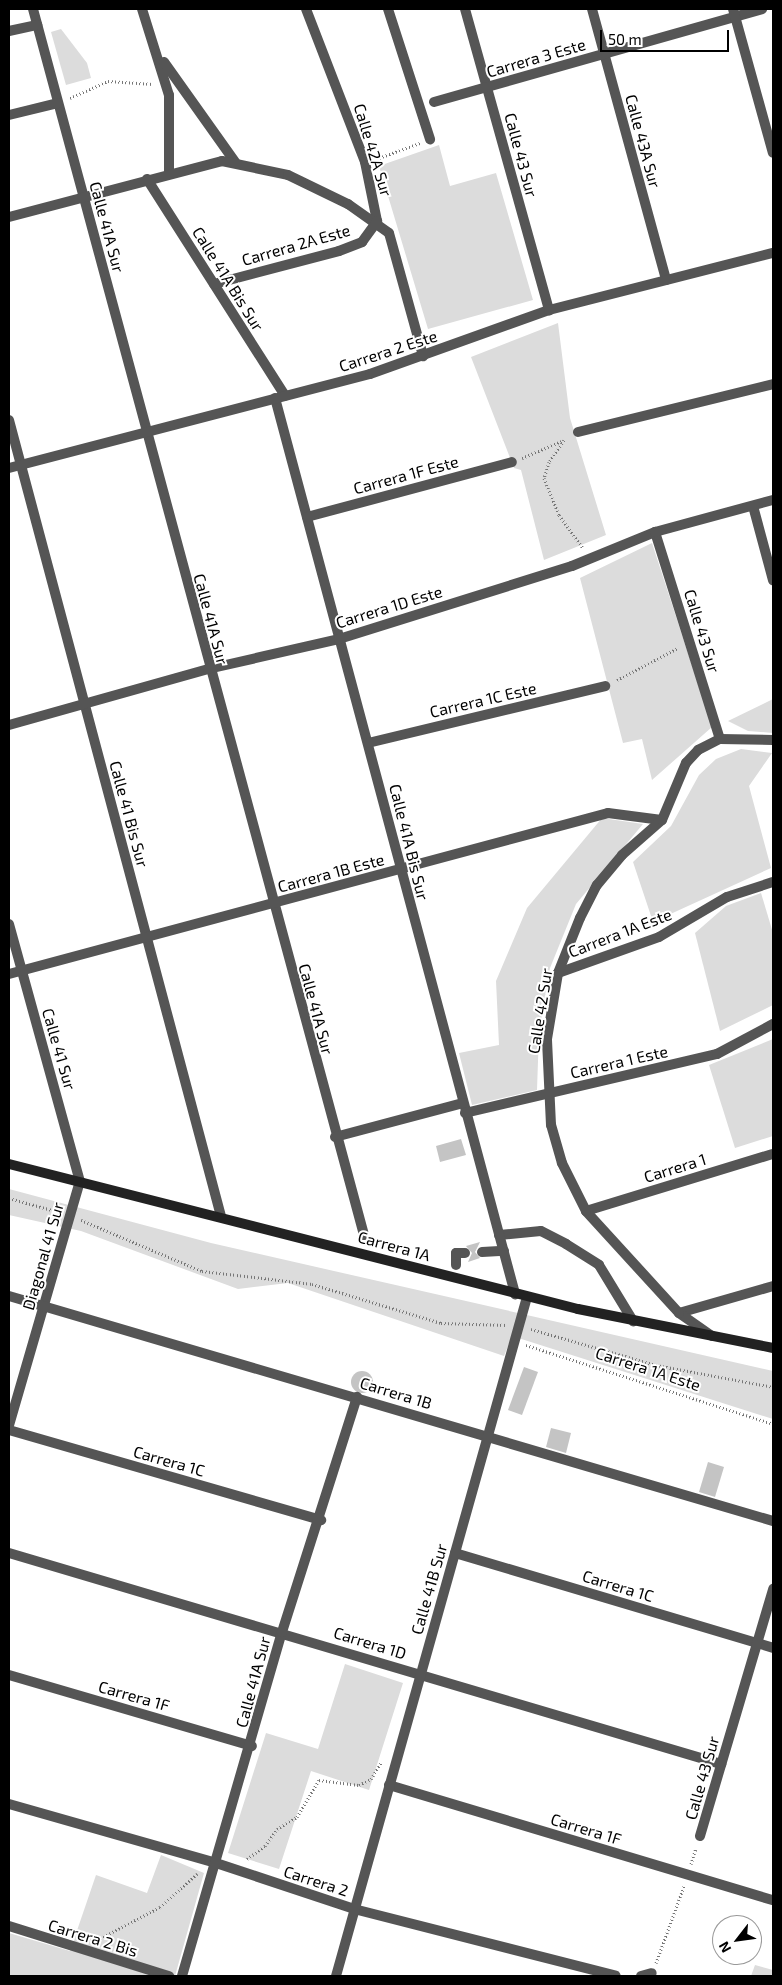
<!DOCTYPE html>
<style>
body{margin:0}
#map{position:relative;width:782px;height:1985px;overflow:hidden;background:#fff;font-family:"Exo 2",sans-serif}
div>[style]{position:absolute}
[style*='--x']{left:calc(var(--x)*1px);top:calc(var(--y)*1px);width:calc(var(--w)*1px);rotate:calc(var(--a)*1deg)}
.green>*{inset:0;background:#dcdcdc}
.building>*{inset:0;background:#c4c4c4}
.round{border-radius:50%}
.path>*{height:3px;margin-top:-1.5px;transform-origin:0;background:repeating-linear-gradient(90deg,#777 0 1px,transparent 0 3.5px)}
.service>*{height:10px;margin:-5px;padding:0 5px;transform-origin:5px;border-radius:5px;background:#555}
.minor>*{height:10px;margin:-5px;padding:0 5px;transform-origin:5px;border-radius:5px;background:#555}
.tertiary>*{height:10px;margin:-5px;padding:0 5px;transform-origin:5px;border-radius:5px;background:#555}
.secondary>*{height:10px;margin:-5px;padding:0 5px;transform-origin:5px;border-radius:5px;background:#222}
span{translate:-50% -50%;white-space:nowrap;text-align:center;line-height:1.15;-webkit-text-stroke:4px #fff;paint-order:stroke}
.street-label{font-size:16px;color:#000}
.frame{position:absolute;inset:0;border:10px solid #000;pointer-events:none}
.north{position:absolute;left:712px;top:1915px;width:50px;height:50px;box-sizing:border-box;background:#fff;border:1px solid #999;border-radius:50%;rotate:240deg;font-size:14px;font-weight:700;line-height:20px;text-align:center;color:#000}
.north::after{content:'';display:block;margin:auto;width:18px;height:22px;background:#000;clip-path:polygon(50% 0,100% 100%,50% 72%,0 100%)}
.scale{position:absolute;left:600px;top:30px;width:129px;height:22px;box-sizing:border-box;border:2px solid #000;border-top:0;padding-left:6px;font-size:15px;line-height:18px;white-space:nowrap;color:#000;-webkit-text-stroke:4px #fff;paint-order:stroke}
</style>
<div id="map">
<div class="green">
<div style="clip-path:polygon(61px 29px,87px 63px,91px 78px,66px 85px,51px 32px)"></div>
<div style="clip-path:polygon(439px 145px,450px 186px,496px 173px,533px 300px,428px 329px,379px 166px)"></div>
<div style="clip-path:polygon(558px 323px,570px 418px,606px 535px,544px 560px,521px 470px,514px 468px,471px 357px)"></div>
<div style="clip-path:polygon(652px 543px,712px 727px,652px 780px,642px 739px,623px 743px,580px 578px)"></div>
<div style="clip-path:polygon(773px 699px,773px 733px,748px 731px,728px 721px)"></div>
<div style="clip-path:polygon(741px 749px,772px 753px,749px 786px,771px 868px,653px 922px,633px 862px,671px 826px,699px 775px,716px 759px)"></div>
<div style="clip-path:polygon(602px 818px,643px 824px,576px 904px,550px 968px,539px 1032px,537px 1090px,472px 1105px,459px 1053px,499px 1045px,496px 981px,527px 908px)"></div>
<div style="clip-path:polygon(761px 893px,773px 933px,773px 1005px,720px 1031px,695px 933px,726px 906px)"></div>
<div style="clip-path:polygon(773px 1039px,773px 1136px,735px 1148px,709px 1065px)"></div>
<div style="clip-path:polygon(9px 1189px,211px 1243px,773px 1371px,773px 1419px,512px 1336px,504px 1356px,288px 1283px,238px 1289px,81px 1231px,9px 1215px)"></div>
<div style="clip-path:polygon(345px 1664px,403px 1683px,369px 1790px,311px 1771px,279px 1869px,228px 1853px,266px 1733px,318px 1749px)"></div>
<div style="clip-path:polygon(161px 1855px,204px 1873px,175px 1976px,9px 1976px,9px 1933px,70px 1951px,96px 1875px,147px 1893px)"></div>
<div style="clip-path:polygon(755px 1965px,773px 1970px,773px 1976px,751px 1976px)"></div>
</div>
<div class="building">
<div style="clip-path:polygon(461px 1139px,466px 1155px,440px 1162px,436px 1146px)"></div>
<div style="clip-path:polygon(480px 1242px,475px 1252px,480px 1258px,468px 1262px,472px 1253px,466px 1246px)"></div>
<div style="clip-path:polygon(524px 1367px,538px 1372px,522px 1415px,508px 1410px)"></div>
<div class="round" style="left:351px;top:1371px;width:22px;height:22px"></div>
<div style="clip-path:polygon(551px 1428px,571px 1433px,566px 1453px,546px 1447px)"></div>
<div style="clip-path:polygon(708px 1462px,724px 1467px,715px 1497px,699px 1492px)"></div>
</div>
<div class="path">
<div style="--x:70;--y:98;--w:42;--a:-24.1"></div>
<div style="--x:108;--y:81;--w:45;--a:3.8"></div>
<div style="--x:376;--y:159;--w:47;--a:-20"></div>
<div style="--x:564;--y:440;--w:27;--a:124"></div>
<div style="--x:549;--y:462;--w:17;--a:107"></div>
<div style="--x:544;--y:478;--w:40;--a:68"></div>
<div style="--x:559;--y:515;--w:41;--a:54"></div>
<div style="--x:522;--y:458;--w:43;--a:-23"></div>
<div style="--x:617;--y:680;--w:69;--a:-27.7"></div>
<div style="--x:9;--y:1198;--w:52;--a:15.6"></div>
<div style="--x:81;--y:1220;--w:131;--a:22.9"></div>
<div style="--x:202;--y:1271;--w:111;--a:6.7"></div>
<div style="--x:312;--y:1284;--w:135;--a:16.8"></div>
<div style="--x:441;--y:1323;--w:66;--a:1.7"></div>
<div style="--x:531;--y:1329;--w:130;--a:16.1"></div>
<div style="--x:656;--y:1365;--w:119;--a:10.6"></div>
<div style="--x:526;--y:1345;--w:259;--a:17.7"></div>
<div style="--x:247;--y:1859;--w:22;--a:-36"></div>
<div style="--x:265;--y:1846;--w:21;--a:-55"></div>
<div style="--x:277;--y:1829;--w:23;--a:-31"></div>
<div style="--x:297;--y:1817;--w:43;--a:-59.3"></div>
<div style="--x:319;--y:1780;--w:40;--a:7.1"></div>
<div style="--x:359;--y:1785;--w:13;--a:-27"></div>
<div style="--x:371;--y:1779;--w:19;--a:-58"></div>
<div style="--x:691;--y:1864;--w:17;--a:-73"></div>
<div style="--x:97;--y:1940;--w:71;--a:-27.6"></div>
<div style="--x:160;--y:1907;--w:50;--a:-41.7"></div>
<div style="--x:656;--y:1963;--w:82;--a:-70"></div>
</div>
<div class="service">
<div style="--x:499;--y:1235;--w:42;--a:-5.4"></div>
<div style="--x:541;--y:1231;--w:28;--a:27"></div>
<div style="--x:566;--y:1244;--w:39;--a:32"></div>
<div style="--x:599;--y:1265;--w:66;--a:58.7"></div>
<div style="--x:482;--y:1252;--w:22;--a:-3"></div>
<div style="--x:456;--y:1265;--w:12;--a:-90"></div>
<div style="--x:456;--y:1253;--w:9;--a:0"></div>
</div>
<div class="minor">
<div style="--x:33;--y:9;--w:1270;--a:74.89"></div>
<div style="--x:142;--y:9;--w:90;--a:72.6"></div>
<div style="--x:169;--y:95;--w:76;--a:90"></div>
<div style="--x:306;--y:9;--w:164;--a:68.9"></div>
<div style="--x:365;--y:162;--w:60;--a:78.5"></div>
<div style="--x:388;--y:9;--w:137;--a:72.1"></div>
<div style="--x:465;--y:9;--w:313;--a:74.4"></div>
<div style="--x:592;--y:9;--w:281;--a:74.7"></div>
<div style="--x:9;--y:31;--w:29;--a:-12"></div>
<div style="--x:164;--y:62;--w:123;--a:54.6"></div>
<div style="--x:434;--y:102;--w:341;--a:-15.8"></div>
<div style="--x:9;--y:115;--w:50;--a:-13.8"></div>
<div style="--x:147;--y:179;--w:257;--a:57.5"></div>
<div style="--x:9;--y:217;--w:220;--a:-14.7"></div>
<div style="--x:222;--y:161;--w:67;--a:12"></div>
<div style="--x:288;--y:175;--w:67;--a:25.8"></div>
<div style="--x:348;--y:204;--w:50;--a:35.3"></div>
<div style="--x:389;--y:233;--w:128;--a:74.5"></div>
<div style="--x:214;--y:284;--w:129;--a:-14.8"></div>
<div style="--x:339;--y:251;--w:25;--a:-21"></div>
<div style="--x:362;--y:242;--w:26;--a:-54"></div>
<div style="--x:275;--y:398;--w:928;--a:75"></div>
<div style="--x:9;--y:420;--w:824;--a:75.09"></div>
<div style="--x:578;--y:432;--w:201;--a:-13.8"></div>
<div style="--x:753;--y:506;--w:77;--a:74.9"></div>
<div style="--x:307;--y:517;--w:212;--a:-15"></div>
<div style="--x:655;--y:532;--w:217;--a:72.6"></div>
<div style="--x:9;--y:725;--w:207;--a:-15.7"></div>
<div style="--x:208;--y:669;--w:134;--a:-12.9"></div>
<div style="--x:339;--y:639;--w:244;--a:-17.4"></div>
<div style="--x:572;--y:566;--w:90;--a:-22.3"></div>
<div style="--x:655;--y:532;--w:122;--a:-15.2"></div>
<div style="--x:368;--y:743;--w:244;--a:-13.5"></div>
<div style="--x:9;--y:924;--w:267;--a:74.6"></div>
<div style="--x:80;--y:1181;--w:255;--a:106.2"></div>
<div style="--x:558;--y:973;--w:107;--a:-19.6"></div>
<div style="--x:659;--y:937;--w:79;--a:-30.5"></div>
<div style="--x:727;--y:897;--w:48;--a:-18.1"></div>
<div style="--x:9;--y:974;--w:620;--a:-15.04"></div>
<div style="--x:608;--y:813;--w:54;--a:7.4"></div>
<div style="--x:465;--y:1113;--w:259;--a:-13.2"></div>
<div style="--x:717;--y:1054;--w:64;--a:-28.2"></div>
<div style="--x:335;--y:1137;--w:132;--a:-14.9"></div>
<div style="--x:586;--y:1211;--w:195;--a:-17"></div>
<div style="--x:9;--y:1296;--w:796;--a:16.41"></div>
<div style="--x:679;--y:1313;--w:98;--a:-16"></div>
<div style="--x:712;--y:1336;--w:40;--a:-145.1"></div>
<div style="--x:679;--y:1313;--w:138;--a:-132.4"></div>
<div style="--x:586;--y:1211;--w:54;--a:-116.6"></div>
<div style="--x:562;--y:1163;--w:40;--a:-106"></div>
<div style="--x:551;--y:1125;--w:86;--a:-92.7"></div>
<div style="--x:547;--y:1039;--w:67;--a:-80.5"></div>
<div style="--x:558;--y:973;--w:59;--a:-68.2"></div>
<div style="--x:580;--y:918;--w:37;--a:-63"></div>
<div style="--x:597;--y:885;--w:39;--a:-50"></div>
<div style="--x:622;--y:855;--w:53;--a:-41.2"></div>
<div style="--x:662;--y:820;--w:62;--a:-67.2"></div>
<div style="--x:686;--y:763;--w:18;--a:-47"></div>
<div style="--x:698;--y:750;--w:25;--a:-27"></div>
<div style="--x:720;--y:739;--w:53;--a:1.1"></div>
<div style="--x:9;--y:1430;--w:325;--a:16.1"></div>
<div style="--x:9;--y:1553;--w:743;--a:16.51"></div>
<div style="--x:455;--y:1553;--w:332;--a:16.6"></div>
<div style="--x:9;--y:1675;--w:253;--a:16.3"></div>
<div style="--x:389;--y:1785;--w:401;--a:16.7"></div>
<div style="--x:9;--y:1804;--w:215;--a:15.9"></div>
<div style="--x:216;--y:1863;--w:145;--a:18.4"></div>
<div style="--x:354;--y:1909;--w:270;--a:14.3"></div>
<div style="--x:700;--y:1836;--w:258;--a:-73.5"></div>
<div style="--x:9;--y:1926;--w:168;--a:17.4"></div>
<div style="--x:182;--y:1976;--w:358;--a:-73.8"></div>
<div style="--x:282;--y:1632;--w:247;--a:-72.3"></div>
<div style="--x:336;--y:1976;--w:705;--a:-74.29"></div>
<div style="--x:641;--y:1976;--w:11;--a:-15"></div>
</div>
<div class="tertiary">
<div style="--x:733;--y:9;--w:149;--a:74.5"></div>
<div style="--x:9;--y:468;--w:373;--a:-14.6"></div>
<div style="--x:370;--y:374;--w:190;--a:-19.7"></div>
<div style="--x:549;--y:310;--w:231;--a:-14.3"></div>
</div>
<div class="secondary">
<div style="--x:9;--y:1164;--w:587;--a:14.3"></div>
<div style="--x:578;--y:1309;--w:199;--a:11.3"></div>
</div>
<div class="street-label">
<span style="left:536px;top:58px;rotate:-16deg">Carrera 3 Este</span>
<span style="left:643px;top:141px;rotate:75deg">Calle 43A Sur</span>
<span style="left:373px;top:150px;rotate:73deg">Calle 42A Sur</span>
<span style="left:521px;top:155px;rotate:75deg">Calle 43 Sur</span>
<span style="left:107px;top:227px;rotate:75deg">Calle 41A Sur</span>
<span style="left:296px;top:245px;rotate:-16deg">Carrera 2A Este</span>
<span style="left:228px;top:279px;rotate:58deg">Calle 41A Bis Sur</span>
<span style="left:388px;top:351px;rotate:-18deg">Carrera 2 Este</span>
<span style="left:406px;top:475px;rotate:-15deg">Carrera 1F Este</span>
<span style="left:389px;top:607px;rotate:-17deg">Carrera 1D Este</span>
<span style="left:211px;top:619px;rotate:75deg">Calle 41A Sur</span>
<span style="left:702px;top:631px;rotate:73deg">Calle 43 Sur</span>
<span style="left:483px;top:700px;rotate:-13deg">Carrera 1C Este</span>
<span style="left:129px;top:814px;rotate:75deg">Calle 41 Bis Sur</span>
<span style="left:409px;top:842px;rotate:76deg">Calle 41A Bis Sur</span>
<span style="left:331px;top:873px;rotate:-15deg">Carrera 1B Este</span>
<span style="left:620px;top:933px;rotate:-21deg">Carrera 1A Este</span>
<span style="left:316px;top:1009px;rotate:75deg">Calle 41A Sur</span>
<span style="left:540px;top:1011px;rotate:-81deg">Calle 42 Sur</span>
<span style="left:59px;top:1049px;rotate:74deg">Calle 41 Sur</span>
<span style="left:619px;top:1062px;rotate:-13deg">Carrera 1 Este</span>
<span style="left:675px;top:1168px;rotate:-17deg">Carrera 1</span>
<span style="left:394px;top:1246px;rotate:15deg">Carrera 1A</span>
<span style="left:43px;top:1256px;rotate:-74deg">Diagonal 41 Sur</span>
<span style="left:648px;top:1369px;rotate:18deg">Carrera 1A Este</span>
<span style="left:396px;top:1393px;rotate:17deg">Carrera 1B</span>
<span style="left:169px;top:1461px;rotate:16deg">Carrera 1C</span>
<span style="left:618px;top:1586px;rotate:17deg">Carrera 1C</span>
<span style="left:429px;top:1589px;rotate:-74deg">Calle 41B Sur</span>
<span style="left:370px;top:1643px;rotate:17deg">Carrera 1D</span>
<span style="left:253px;top:1682px;rotate:-75deg">Calle 41A Sur</span>
<span style="left:134px;top:1696px;rotate:16deg">Carrera 1F</span>
<span style="left:702px;top:1778px;rotate:-74deg">Calle 43 Sur</span>
<span style="left:586px;top:1829px;rotate:17deg">Carrera 1F</span>
<span style="left:316px;top:1881px;rotate:18deg">Carrera 2</span>
<span style="left:93px;top:1938px;rotate:17deg">Carrera 2 Bis</span>
</div>
<div class="frame"></div>
<div class="north">N</div>
<div class="scale">50 m</div>
</div>
